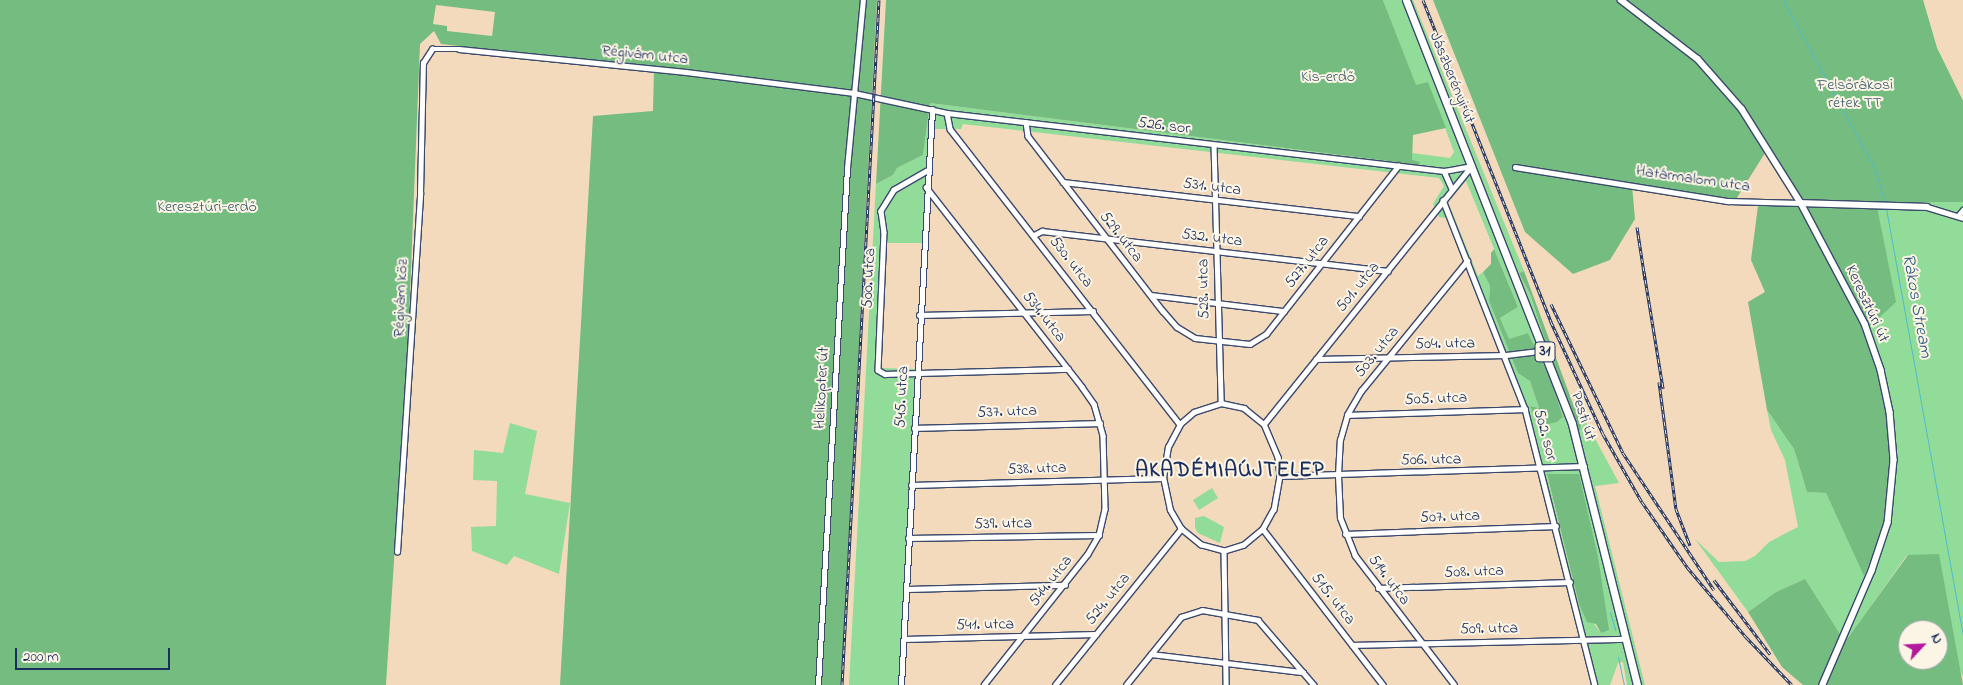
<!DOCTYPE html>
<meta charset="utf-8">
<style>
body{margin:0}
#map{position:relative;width:1963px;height:685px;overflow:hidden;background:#f3dabc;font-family:"Indie Flower",sans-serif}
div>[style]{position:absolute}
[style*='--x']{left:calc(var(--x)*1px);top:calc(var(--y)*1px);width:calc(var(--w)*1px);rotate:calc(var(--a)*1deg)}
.green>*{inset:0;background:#91dc98}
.forest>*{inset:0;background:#74bc80}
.stream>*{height:1px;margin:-0.5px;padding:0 0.5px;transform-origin:0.5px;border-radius:0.5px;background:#50bccb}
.roads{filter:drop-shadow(1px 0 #3b496c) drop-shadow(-1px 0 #3b496c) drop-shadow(0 1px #3b496c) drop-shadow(0 -1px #3b496c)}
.minor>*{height:4.5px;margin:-2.25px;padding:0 2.25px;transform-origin:2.25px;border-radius:2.25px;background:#fff}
.tertiary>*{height:5px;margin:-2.5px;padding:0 2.5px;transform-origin:2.5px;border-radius:2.5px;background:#fff}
.secondary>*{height:5.5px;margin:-2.75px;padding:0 2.75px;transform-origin:2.75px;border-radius:2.75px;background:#fff}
.primary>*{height:7px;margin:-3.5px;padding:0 3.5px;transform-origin:3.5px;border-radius:3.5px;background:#fff}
.rail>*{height:3px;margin-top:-1.5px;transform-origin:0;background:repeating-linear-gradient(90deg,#fcf5e5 0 4px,#1b2f5e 0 8px);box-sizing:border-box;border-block:1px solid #1b2f5e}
span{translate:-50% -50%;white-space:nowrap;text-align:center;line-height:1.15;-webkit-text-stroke:4px #fcf5e5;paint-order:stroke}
.shield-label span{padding:1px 4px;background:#fcf5e5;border:1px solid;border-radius:4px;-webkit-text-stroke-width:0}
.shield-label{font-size:15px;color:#1b2f5e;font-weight:700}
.street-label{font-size:16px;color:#1b2f5e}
.park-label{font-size:16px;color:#385a6c}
.water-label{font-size:18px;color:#2b597f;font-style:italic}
.district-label{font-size:21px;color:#1b2f5e;font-weight:700;letter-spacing:1px}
.north{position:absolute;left:1898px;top:620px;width:50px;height:50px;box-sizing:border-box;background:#fcf5e5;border:1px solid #a2a6af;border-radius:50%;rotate:65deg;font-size:14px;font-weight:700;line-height:20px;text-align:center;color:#1b2f5e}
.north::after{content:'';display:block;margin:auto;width:18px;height:22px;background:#b5179e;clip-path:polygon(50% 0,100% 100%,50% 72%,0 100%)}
.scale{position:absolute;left:15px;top:648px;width:155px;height:22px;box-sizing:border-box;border:2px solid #1b2f5e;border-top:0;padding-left:6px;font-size:15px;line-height:18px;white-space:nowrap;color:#1b2f5e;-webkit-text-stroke:4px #fcf5e5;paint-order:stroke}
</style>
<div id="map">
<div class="green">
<div style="clip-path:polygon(evenodd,1383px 0,1413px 0,1524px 271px,1519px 273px,1531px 296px,1577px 430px,1582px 427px,1583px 420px,1579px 409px,1619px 483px,1595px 486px,1645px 685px,1627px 685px,1623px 662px,1618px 663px,1610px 685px,1591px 685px,1525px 414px,1446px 218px,1439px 217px,1433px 204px,1444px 186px,1439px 178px,963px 124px,961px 129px,934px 129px,928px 243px,887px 243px,881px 368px,920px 369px,905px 685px,849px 685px,876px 184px,893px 175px,897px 168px,923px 155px,930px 103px,1419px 165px,1412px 160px,1412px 153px,1450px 158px,1454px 152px,1428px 82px,1416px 86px,1383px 0,1466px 181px,1518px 307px,1500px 318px,1509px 340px,1528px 333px,1550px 377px,1563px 417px,1557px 422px,1530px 406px,1539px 408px,1530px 381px,1518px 372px,1489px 301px,1490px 286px,1483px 272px,1478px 276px,1448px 202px,1466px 181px,1383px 0,1547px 475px,1598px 557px,1601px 633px,1579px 604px,1547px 475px)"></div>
<div style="clip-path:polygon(1923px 0,1937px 48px,1963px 101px,1963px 677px,1907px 555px,1845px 643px,1805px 579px,1776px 592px,1748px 612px,1695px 539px,1719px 562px,1745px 561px,1755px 556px,1769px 542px,1798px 527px,1785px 460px,1771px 430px,1767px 410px,1794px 449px,1807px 492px,1826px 493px,1864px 575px,1867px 329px,1876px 202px)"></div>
<div style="clip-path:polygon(510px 423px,537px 431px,525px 494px,570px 503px,559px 574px,514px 556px,507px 565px,472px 551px,471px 527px,496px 526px,497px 481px,473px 480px,474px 450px,503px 453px)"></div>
<div style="clip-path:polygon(1212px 488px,1218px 498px,1199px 510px,1193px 500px)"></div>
<div style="clip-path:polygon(1204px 516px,1224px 527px,1220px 543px,1198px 533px,1195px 528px,1195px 518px)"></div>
</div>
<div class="forest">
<div style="clip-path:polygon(evenodd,0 0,877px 0,841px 685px,560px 685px,593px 116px,653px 111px,654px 68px,441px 44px,434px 31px,420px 44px,408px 343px,386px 685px,0 685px,0 0,436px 5px,495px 12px,492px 36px,447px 31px,447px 26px,433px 24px,436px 5px)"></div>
<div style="clip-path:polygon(886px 0,1383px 0,1416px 85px,1428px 82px,1446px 128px,1413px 135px,1412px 160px,1420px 162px,1419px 165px,930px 103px,923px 155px,897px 168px,893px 175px,876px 184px)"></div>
<div style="clip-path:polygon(1433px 0,1923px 0,1937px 48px,1963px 101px,1963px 202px,1876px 202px,1896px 302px,1867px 329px,1883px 388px,1892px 459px,1884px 529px,1864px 576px,1826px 493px,1807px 492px,1794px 449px,1767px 410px,1748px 302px,1765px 292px,1751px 260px,1758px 206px,1797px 204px,1765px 153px,1733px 204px,1632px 185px,1635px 219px,1610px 260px,1573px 274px,1525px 232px)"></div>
<div style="clip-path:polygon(1494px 249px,1518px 307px,1500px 318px,1509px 339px,1528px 333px,1550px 377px,1563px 417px,1557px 422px,1539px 426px,1530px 406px,1539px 408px,1530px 381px,1518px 373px,1489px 301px,1490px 286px,1483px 272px,1491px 264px,1491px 253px)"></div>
<div style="clip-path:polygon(1524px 271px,1573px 404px,1579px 409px,1583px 420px,1580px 430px,1578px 430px,1551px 358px,1531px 296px,1519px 273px)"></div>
<div style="clip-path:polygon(1547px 474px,1579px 474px,1598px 557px,1609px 630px,1601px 633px,1596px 624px,1587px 622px,1579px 604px)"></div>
<div style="clip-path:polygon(evenodd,1939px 554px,1963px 685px,1803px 685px,1782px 667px,1748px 612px,1776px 592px,1805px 579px,1845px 642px,1908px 555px,1939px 554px,1908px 630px,1938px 630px,1938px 660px,1908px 660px,1908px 630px)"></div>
</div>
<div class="stream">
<div style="--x:1783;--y:0;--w:192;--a:61.4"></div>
<div style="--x:1875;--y:169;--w:36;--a:74"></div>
<div style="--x:1886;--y:208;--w:436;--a:79.8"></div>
<div style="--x:1610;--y:612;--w:19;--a:74"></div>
<div style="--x:1618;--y:657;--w:29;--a:78"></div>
</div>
<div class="roads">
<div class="minor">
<div style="--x:947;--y:113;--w:16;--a:79"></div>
<div style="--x:950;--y:129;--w:374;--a:52.1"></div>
<div style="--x:1026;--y:122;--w:14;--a:82"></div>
<div style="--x:1028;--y:136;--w:221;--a:52.4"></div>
<div style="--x:1163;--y:311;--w:21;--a:49"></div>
<div style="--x:1177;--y:327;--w:21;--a:31"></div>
<div style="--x:1195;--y:338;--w:55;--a:6.2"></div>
<div style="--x:1250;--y:344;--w:19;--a:-32"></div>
<div style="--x:1266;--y:334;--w:214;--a:-51.8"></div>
<div style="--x:1214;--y:145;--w:258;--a:88.4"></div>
<div style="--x:1515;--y:167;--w:216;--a:9.1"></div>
<div style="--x:1728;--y:201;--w:73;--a:1.6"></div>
<div style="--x:927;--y:171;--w:38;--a:150"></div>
<div style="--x:894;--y:190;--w:25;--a:122"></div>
<div style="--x:881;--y:211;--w:21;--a:82"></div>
<div style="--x:884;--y:232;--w:138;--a:92.5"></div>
<div style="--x:878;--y:370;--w:8;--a:30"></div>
<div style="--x:885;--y:374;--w:183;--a:-1.6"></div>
<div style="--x:1444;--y:171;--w:20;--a:66"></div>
<div style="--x:1063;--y:182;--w:298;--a:6.6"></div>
<div style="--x:926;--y:187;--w:254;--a:52"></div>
<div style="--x:1082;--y:387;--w:21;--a:55"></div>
<div style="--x:1094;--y:404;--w:33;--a:74"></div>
<div style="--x:1103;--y:436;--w:73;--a:88.4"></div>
<div style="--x:1105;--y:509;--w:27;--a:103"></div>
<div style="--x:1099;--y:535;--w:22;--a:120"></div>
<div style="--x:1088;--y:554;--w:167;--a:128.4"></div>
<div style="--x:1443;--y:200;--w:225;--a:68.6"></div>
<div style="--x:1525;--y:409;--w:285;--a:75.8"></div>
<div style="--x:1958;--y:216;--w:8;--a:-50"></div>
<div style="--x:1034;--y:235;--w:9;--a:-27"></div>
<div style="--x:1042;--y:231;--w:348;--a:6.6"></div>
<div style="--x:1151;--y:295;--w:134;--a:6.9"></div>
<div style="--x:919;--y:315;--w:174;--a:-1.3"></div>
<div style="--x:1316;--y:359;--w:190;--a:-1.2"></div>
<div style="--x:1506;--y:355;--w:39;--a:-7"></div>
<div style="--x:1221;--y:403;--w:24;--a:12"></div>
<div style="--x:1244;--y:408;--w:26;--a:39"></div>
<div style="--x:1264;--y:424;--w:36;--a:67"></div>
<div style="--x:1278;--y:457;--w:19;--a:84"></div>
<div style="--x:1280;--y:476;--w:34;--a:100"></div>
<div style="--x:1274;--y:509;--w:23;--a:119"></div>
<div style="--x:1263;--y:529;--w:25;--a:140"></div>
<div style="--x:1244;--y:545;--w:21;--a:163"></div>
<div style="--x:1224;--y:551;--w:24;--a:-165"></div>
<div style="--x:1201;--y:545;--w:26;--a:-141"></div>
<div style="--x:1181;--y:529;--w:22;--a:-120"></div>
<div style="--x:1170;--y:510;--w:33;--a:-102"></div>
<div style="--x:1163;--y:478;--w:31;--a:-81"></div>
<div style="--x:1168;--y:447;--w:26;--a:-62"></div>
<div style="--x:1180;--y:424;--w:18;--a:-41"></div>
<div style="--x:1194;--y:412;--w:28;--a:-18"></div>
<div style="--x:1347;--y:415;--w:178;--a:-1.9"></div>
<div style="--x:1264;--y:424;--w:330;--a:-51.2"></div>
<div style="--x:914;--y:428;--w:186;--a:-1.5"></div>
<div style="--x:1280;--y:476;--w:304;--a:-1.9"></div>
<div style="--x:911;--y:485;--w:252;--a:-1.6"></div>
<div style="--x:1263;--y:529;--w:197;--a:52.4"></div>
<div style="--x:1345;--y:534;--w:211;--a:-2.2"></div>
<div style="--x:908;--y:538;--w:191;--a:-0.9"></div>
<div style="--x:1224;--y:551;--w:134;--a:89.1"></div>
<div style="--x:397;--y:552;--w:360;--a:-86.3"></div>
<div style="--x:420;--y:193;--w:130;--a:-88.7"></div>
<div style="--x:423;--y:63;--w:17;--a:-57"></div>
<div style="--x:432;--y:49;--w:27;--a:0"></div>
<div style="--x:459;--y:49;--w:228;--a:5.8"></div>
<div style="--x:686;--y:72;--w:169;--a:7.1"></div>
<div style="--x:854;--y:93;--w:95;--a:12.1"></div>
<div style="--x:947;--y:113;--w:500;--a:6.66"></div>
<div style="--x:1444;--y:171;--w:28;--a:-10"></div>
<div style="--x:1378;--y:588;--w:192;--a:-1.8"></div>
<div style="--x:907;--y:589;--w:158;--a:-1.5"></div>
<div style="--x:904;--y:639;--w:192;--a:-1.5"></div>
<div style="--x:1352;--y:645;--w:274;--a:-1.3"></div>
<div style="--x:1151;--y:654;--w:153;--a:6.8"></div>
<div style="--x:901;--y:685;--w:576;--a:-86.91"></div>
<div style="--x:1055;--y:685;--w:201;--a:-51.1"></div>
<div style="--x:1126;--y:685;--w:87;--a:-51"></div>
<div style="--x:1181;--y:617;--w:22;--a:-18"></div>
<div style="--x:1202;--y:610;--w:57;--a:10.1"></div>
<div style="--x:1258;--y:620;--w:86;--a:49.3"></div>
<div style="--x:1454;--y:685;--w:163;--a:-127.5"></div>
<div style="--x:1355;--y:556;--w:41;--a:-111.5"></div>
<div style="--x:1340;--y:518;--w:43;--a:-92.7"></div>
<div style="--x:1338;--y:475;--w:35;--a:-87"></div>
<div style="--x:1340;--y:440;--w:26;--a:-74"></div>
<div style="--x:1347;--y:415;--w:28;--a:-60"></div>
<div style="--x:1361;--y:391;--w:168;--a:-50.8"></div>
</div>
<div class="tertiary">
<div style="--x:1927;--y:207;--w:38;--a:17"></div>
<div style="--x:818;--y:685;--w:518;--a:-86.79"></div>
<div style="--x:847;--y:168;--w:169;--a:-84.6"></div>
</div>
<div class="secondary">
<div style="--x:1621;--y:0;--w:97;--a:37.5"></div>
<div style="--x:1698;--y:59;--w:67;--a:48.7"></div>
<div style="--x:1742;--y:109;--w:111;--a:57.9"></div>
<div style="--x:1801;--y:203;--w:137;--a:62.1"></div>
<div style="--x:1865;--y:324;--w:49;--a:70.8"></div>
<div style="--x:1881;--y:370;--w:43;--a:77.9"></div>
<div style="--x:1890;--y:412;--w:48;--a:85.2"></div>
<div style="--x:1894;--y:460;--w:63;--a:95.4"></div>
<div style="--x:1888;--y:523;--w:51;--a:108.4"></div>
<div style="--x:1872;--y:571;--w:124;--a:113.3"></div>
<div style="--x:1801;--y:203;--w:126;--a:1.8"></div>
</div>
<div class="primary">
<div style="--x:1406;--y:0;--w:455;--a:68.6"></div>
<div style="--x:1572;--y:424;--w:269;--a:76"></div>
</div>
</div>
<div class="rail">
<div style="--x:1423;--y:0;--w:347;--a:68.3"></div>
<div style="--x:1551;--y:322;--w:123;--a:65.1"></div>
<div style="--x:1603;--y:434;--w:78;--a:60.2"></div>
<div style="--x:1642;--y:502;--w:79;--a:55.3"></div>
<div style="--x:1687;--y:567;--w:92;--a:49.9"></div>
<div style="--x:1746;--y:637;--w:66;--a:46.2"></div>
<div style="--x:1637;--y:227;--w:53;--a:81.3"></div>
<div style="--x:1644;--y:272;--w:118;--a:80.7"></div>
<div style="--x:1551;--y:304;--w:165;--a:64.2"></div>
<div style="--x:1623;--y:453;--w:164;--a:56.4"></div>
<div style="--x:1659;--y:382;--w:128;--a:82.4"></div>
<div style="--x:1676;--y:509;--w:39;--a:69"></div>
<div style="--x:1714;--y:580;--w:93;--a:52.9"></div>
<div style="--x:842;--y:685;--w:686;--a:-86.91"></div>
</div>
<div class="shield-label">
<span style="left:1545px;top:352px">31</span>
</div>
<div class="street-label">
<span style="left:645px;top:55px;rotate:6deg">Régivám utca</span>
<span style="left:1452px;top:78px;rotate:68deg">Jászberényi út</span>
<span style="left:1164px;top:126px;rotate:7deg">526. sor</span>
<span style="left:1693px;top:179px;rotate:8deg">Határmalom utca</span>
<span style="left:1212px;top:187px;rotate:7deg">531. utca</span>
<span style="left:1121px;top:237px;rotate:52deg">529. utca</span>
<span style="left:1212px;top:238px;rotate:7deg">532. utca</span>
<span style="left:1071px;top:262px;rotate:52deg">530. utca</span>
<span style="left:1307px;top:262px;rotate:-52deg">527. utca</span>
<span style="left:869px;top:278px;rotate:-87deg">500. utca</span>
<span style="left:1358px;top:287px;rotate:-51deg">501. utca</span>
<span style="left:1204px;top:289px;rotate:-91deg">528. utca</span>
<span style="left:401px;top:298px;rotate:-87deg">Régivám köz</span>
<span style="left:1867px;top:304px;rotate:65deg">Keresztúri út</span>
<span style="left:1044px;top:317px;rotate:52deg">534. utca</span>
<span style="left:1445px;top:344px;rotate:-1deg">504. utca</span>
<span style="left:1377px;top:352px;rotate:-51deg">503. utca</span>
<span style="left:822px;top:388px;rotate:-87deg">Helikopter út</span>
<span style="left:902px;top:397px;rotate:-87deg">545. utca</span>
<span style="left:1436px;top:399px;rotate:-2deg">505. utca</span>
<span style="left:1007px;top:412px;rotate:-2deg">537. utca</span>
<span style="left:1583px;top:416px;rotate:72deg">Pesti út</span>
<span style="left:1545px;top:435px;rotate:75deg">502. sor</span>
<span style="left:1431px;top:460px;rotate:-1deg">506. utca</span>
<span style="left:1037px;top:469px;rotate:-2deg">538. utca</span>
<span style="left:1450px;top:517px;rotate:-2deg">507. utca</span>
<span style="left:1003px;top:524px;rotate:-1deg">539. utca</span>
<span style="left:1474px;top:572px;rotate:-2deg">508. utca</span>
<span style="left:1389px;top:580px;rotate:53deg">514. utca</span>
<span style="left:1051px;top:581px;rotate:-52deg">544. utca</span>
<span style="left:1108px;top:599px;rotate:-51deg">524. utca</span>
<span style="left:1333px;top:599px;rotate:52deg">515. utca</span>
<span style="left:985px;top:625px;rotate:-1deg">541. utca</span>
<span style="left:1489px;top:629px;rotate:-1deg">509. utca</span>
</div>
<div class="park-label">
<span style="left:1328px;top:77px">Kis-erdő</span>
<span style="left:1855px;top:94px">Felsőrákosi<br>rétek TT</span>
<span style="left:207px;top:207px">Keresztúri-erdő</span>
</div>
<div class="water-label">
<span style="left:1916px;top:306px;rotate:80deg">Rákos Stream</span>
</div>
<div class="district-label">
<span style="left:1230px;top:471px">AKADÉMIAÚJTELEP</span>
</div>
<div class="north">N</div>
<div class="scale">200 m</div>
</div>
